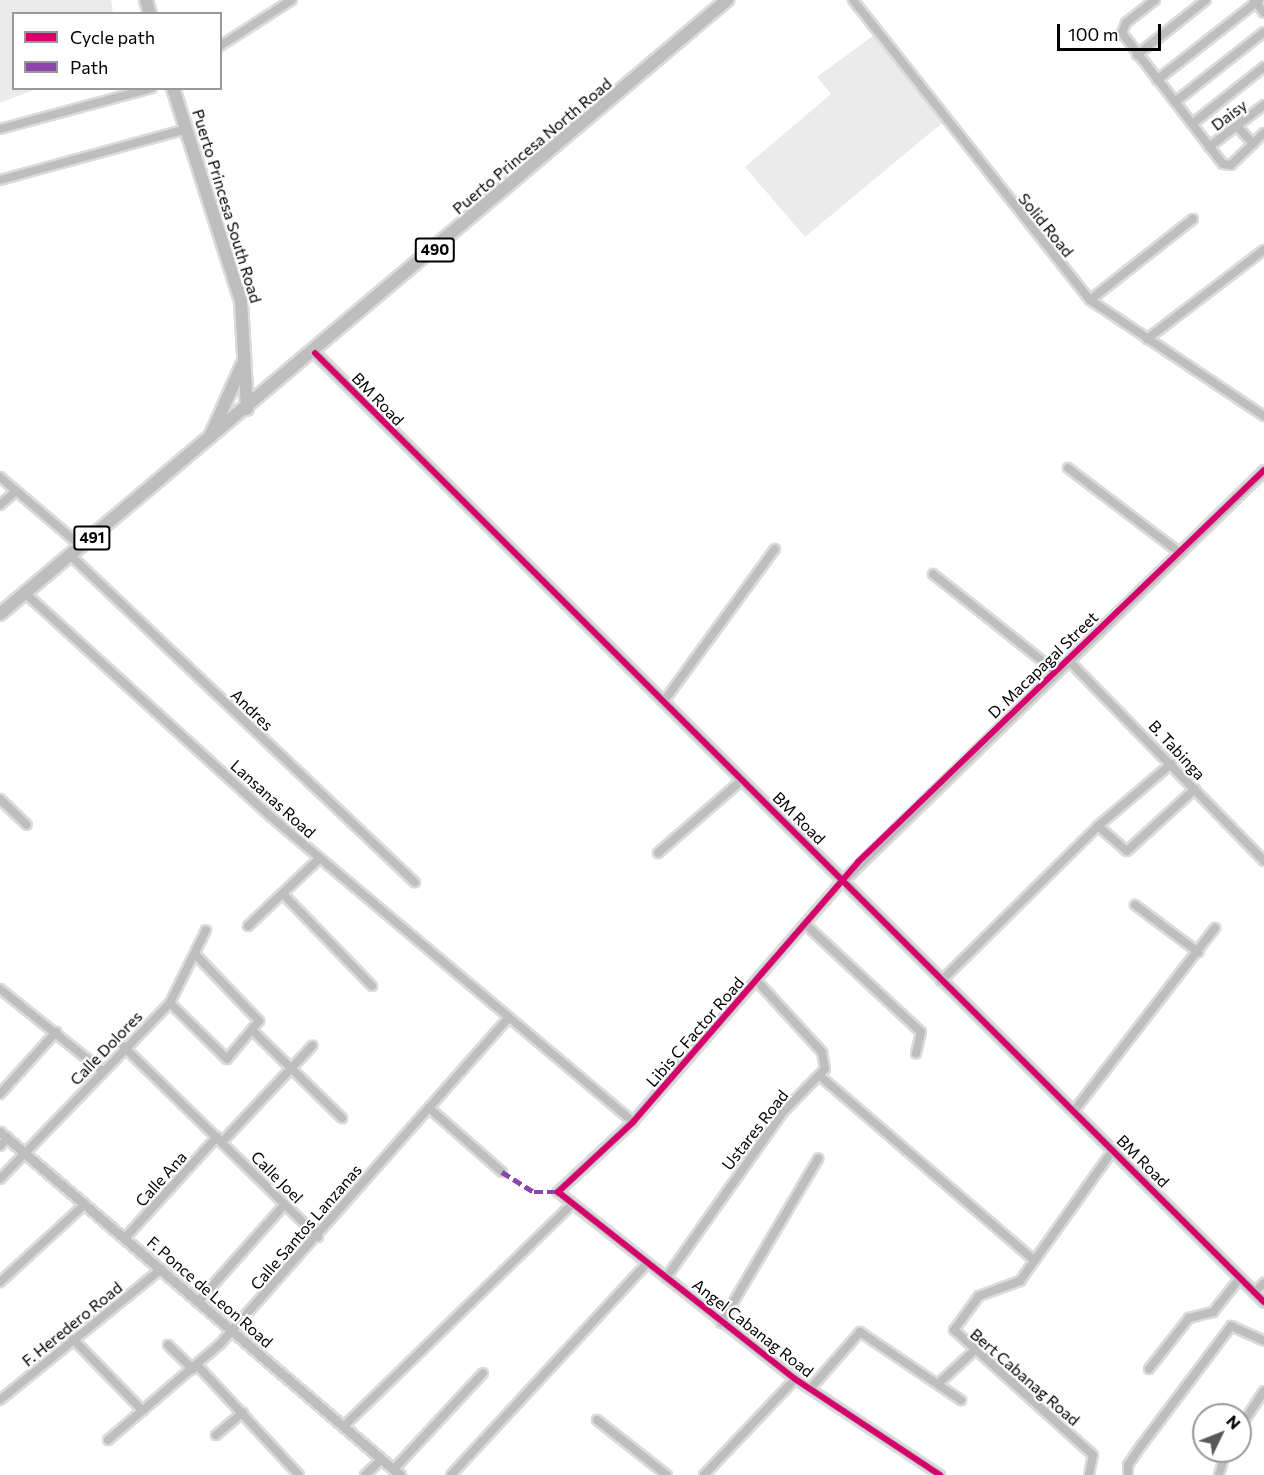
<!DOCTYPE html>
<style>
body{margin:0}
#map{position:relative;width:1264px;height:1475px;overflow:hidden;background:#fff;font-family:Commissioner,sans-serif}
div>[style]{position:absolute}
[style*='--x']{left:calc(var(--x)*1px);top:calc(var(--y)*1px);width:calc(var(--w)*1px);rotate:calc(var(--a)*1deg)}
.green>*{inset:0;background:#ebebeb}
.roads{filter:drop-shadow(2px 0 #dbdbdb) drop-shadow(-2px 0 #dbdbdb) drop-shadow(0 2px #dbdbdb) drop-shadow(0 -2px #dbdbdb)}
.minor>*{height:8px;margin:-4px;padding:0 4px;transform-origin:4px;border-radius:4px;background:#bebebe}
.tertiary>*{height:9px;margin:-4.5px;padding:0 4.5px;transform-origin:4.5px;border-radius:4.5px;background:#bebebe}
.primary>*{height:12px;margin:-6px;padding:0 6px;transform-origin:6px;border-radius:6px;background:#bebebe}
.quiet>*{height:4.5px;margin-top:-2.25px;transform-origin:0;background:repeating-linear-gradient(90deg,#8e44ad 0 9px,transparent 0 13.5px)}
.cycleway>*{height:6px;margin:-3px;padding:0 3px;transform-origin:3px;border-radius:3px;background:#d6006c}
span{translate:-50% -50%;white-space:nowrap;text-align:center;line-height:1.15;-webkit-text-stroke:4.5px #fff;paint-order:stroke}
.shield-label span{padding:2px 4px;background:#fff;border:2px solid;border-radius:4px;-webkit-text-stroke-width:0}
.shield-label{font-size:15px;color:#000;font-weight:700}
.street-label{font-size:16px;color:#000}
.legend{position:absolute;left:12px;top:12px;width:210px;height:78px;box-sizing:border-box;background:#fff;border:2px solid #999;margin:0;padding:8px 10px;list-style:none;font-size:18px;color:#000}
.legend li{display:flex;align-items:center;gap:12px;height:30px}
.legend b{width:30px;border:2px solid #999}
.north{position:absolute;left:1192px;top:1403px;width:60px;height:60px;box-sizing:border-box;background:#fff;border:2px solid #999;border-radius:50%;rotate:47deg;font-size:16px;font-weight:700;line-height:24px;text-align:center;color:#000}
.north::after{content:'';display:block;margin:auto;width:21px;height:27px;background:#595959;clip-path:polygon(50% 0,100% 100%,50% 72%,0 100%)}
.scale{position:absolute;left:1057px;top:24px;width:104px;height:27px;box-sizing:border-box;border:3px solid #000;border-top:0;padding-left:8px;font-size:18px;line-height:21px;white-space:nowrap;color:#000;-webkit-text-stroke:4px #fff;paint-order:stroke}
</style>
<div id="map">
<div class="green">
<div style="clip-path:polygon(0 0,111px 0,113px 13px,14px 14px,14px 88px,36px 89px,0 103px)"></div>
<div style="clip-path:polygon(874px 35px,942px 123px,805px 237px,745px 167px,831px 94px,817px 77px)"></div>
</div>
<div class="roads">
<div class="minor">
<div style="--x:853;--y:0;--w:382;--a:51.7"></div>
<div style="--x:1090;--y:300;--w:209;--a:33.7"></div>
<div style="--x:1155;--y:0;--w:37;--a:142"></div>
<div style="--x:1126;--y:23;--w:11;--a:112"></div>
<div style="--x:1122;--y:33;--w:165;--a:52.4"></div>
<div style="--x:1223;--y:164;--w:8;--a:7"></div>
<div style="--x:1231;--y:165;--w:46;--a:-44.1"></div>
<div style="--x:1254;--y:0;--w:16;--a:52"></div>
<div style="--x:220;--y:46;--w:85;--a:-32.6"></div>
<div style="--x:1137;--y:55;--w:88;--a:-38.6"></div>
<div style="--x:1157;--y:80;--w:130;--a:-38.1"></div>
<div style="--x:1175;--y:102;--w:113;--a:-38.2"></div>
<div style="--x:1192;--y:124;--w:92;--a:-38.4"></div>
<div style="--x:1237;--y:126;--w:24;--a:48"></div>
<div style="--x:0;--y:129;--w:157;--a:-15.1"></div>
<div style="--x:1209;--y:147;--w:69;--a:-37.4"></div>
<div style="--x:0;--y:180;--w:193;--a:-15.3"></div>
<div style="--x:1090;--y:300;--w:131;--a:-38.2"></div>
<div style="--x:1147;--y:339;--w:147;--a:-37.3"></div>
<div style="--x:1068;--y:468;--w:141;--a:37.2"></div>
<div style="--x:0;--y:477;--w:108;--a:40.5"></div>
<div style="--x:0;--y:505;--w:21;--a:-41"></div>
<div style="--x:71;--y:556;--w:474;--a:43.5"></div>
<div style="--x:933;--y:574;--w:157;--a:38.5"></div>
<div style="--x:25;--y:593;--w:331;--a:42.3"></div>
<div style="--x:270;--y:816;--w:475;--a:40.1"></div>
<div style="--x:1068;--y:660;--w:281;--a:45.7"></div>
<div style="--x:664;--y:701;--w:188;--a:-53.9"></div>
<div style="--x:0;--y:799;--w:37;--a:44"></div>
<div style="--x:1098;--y:826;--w:38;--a:41"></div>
<div style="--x:1127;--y:851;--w:92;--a:-42.4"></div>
<div style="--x:658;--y:853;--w:111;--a:-41"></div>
<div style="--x:843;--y:880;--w:320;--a:131"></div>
<div style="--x:633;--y:1122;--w:103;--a:137"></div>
<div style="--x:558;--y:1192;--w:302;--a:38.3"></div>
<div style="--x:795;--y:1379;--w:174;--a:33.5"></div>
<div style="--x:283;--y:894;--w:128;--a:45.9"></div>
<div style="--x:1135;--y:905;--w:79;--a:36.7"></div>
<div style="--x:805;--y:924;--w:158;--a:43"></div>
<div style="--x:921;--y:1032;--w:22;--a:103"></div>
<div style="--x:248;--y:926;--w:99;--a:-43.4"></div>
<div style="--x:941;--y:981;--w:221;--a:-44.6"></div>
<div style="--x:1098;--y:826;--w:96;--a:-40.3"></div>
<div style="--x:0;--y:989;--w:129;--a:38.7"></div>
<div style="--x:170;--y:1003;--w:80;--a:44.5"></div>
<div style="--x:227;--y:1059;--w:50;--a:-49.9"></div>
<div style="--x:259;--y:1021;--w:91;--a:-133.7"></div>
<div style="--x:252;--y:1030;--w:126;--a:44.4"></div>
<div style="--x:123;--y:1046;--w:273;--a:44.4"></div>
<div style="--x:820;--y:1076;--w:281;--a:40.7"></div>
<div style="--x:0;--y:1094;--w:84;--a:-47.9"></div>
<div style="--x:429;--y:1108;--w:97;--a:41.2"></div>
<div style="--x:1074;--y:1111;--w:231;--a:-52.4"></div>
<div style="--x:222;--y:1142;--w:132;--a:-46.8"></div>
<div style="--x:0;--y:1146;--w:11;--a:-45"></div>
<div style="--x:0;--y:1179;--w:245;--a:-46"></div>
<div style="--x:170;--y:1003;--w:81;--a:-63.7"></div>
<div style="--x:125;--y:1238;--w:137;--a:-47.7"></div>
<div style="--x:666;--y:1278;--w:203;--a:-54.8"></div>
<div style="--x:783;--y:1112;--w:60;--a:-45.7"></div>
<div style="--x:825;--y:1069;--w:17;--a:-100"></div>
<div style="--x:822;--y:1052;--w:96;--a:-132.5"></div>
<div style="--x:0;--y:1282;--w:115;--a:-42.5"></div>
<div style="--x:1255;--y:1292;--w:13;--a:-45"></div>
<div style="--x:198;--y:1302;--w:131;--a:-48.4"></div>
<div style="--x:721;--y:1323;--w:191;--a:-59.4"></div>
<div style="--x:73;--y:1339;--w:100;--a:45.8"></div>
<div style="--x:168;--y:1345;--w:35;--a:44"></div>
<div style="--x:193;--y:1369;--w:6;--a:-45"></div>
<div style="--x:197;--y:1365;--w:150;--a:47.2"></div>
<div style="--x:1149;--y:1369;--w:65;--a:-51.9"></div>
<div style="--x:1189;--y:1318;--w:25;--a:-14"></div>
<div style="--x:1213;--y:1312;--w:43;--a:-51.5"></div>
<div style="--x:938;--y:1384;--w:50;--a:-42.6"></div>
<div style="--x:810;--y:1389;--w:76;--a:-48.7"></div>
<div style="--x:860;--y:1332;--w:122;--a:34"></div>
<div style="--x:0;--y:1400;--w:208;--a:-39.1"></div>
<div style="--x:597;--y:1420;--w:89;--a:38.2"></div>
<div style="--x:344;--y:1426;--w:317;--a:-44.2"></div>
<div style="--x:1240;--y:1427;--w:43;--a:-56.3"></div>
<div style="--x:216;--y:1435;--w:35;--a:-40"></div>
<div style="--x:108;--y:1440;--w:148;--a:-40.6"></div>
<div style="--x:220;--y:1344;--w:436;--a:-48.5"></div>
<div style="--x:393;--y:1470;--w:132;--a:-47.1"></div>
<div style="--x:365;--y:1475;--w:22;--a:-43"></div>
<div style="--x:451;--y:1475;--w:289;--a:-47.2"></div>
<div style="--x:704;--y:1475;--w:132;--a:-46.5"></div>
<div style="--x:1089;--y:1475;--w:20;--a:-79"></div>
<div style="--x:1093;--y:1455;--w:187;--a:-138"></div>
<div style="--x:954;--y:1330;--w:42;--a:-53.7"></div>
<div style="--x:979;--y:1296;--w:44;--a:-20.1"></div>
<div style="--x:1020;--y:1281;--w:161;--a:-54.6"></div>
<div style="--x:1128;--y:1475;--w:10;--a:-90"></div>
<div style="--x:1128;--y:1465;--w:23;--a:-56"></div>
<div style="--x:1141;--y:1446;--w:150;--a:-53.1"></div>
<div style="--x:1231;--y:1326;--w:36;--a:24"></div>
<div style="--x:1219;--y:1475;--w:25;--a:-74"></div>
</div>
<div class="tertiary">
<div style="--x:315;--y:353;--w:1342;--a:45"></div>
<div style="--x:843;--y:880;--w:588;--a:-44.24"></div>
<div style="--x:0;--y:1132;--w:527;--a:40.61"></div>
</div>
<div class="primary">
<div style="--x:146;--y:0;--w:15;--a:74"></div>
<div style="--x:173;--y:88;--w:224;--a:72.3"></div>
<div style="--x:241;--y:301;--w:108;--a:86.8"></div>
<div style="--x:210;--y:437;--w:79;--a:-66"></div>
<div style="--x:0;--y:614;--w:952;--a:-40.18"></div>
</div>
</div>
<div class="quiet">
<div style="--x:502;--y:1172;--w:38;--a:32"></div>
<div style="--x:534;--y:1192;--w:24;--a:0"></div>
</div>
<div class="cycleway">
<div style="--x:315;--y:353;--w:1342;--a:45"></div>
<div style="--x:940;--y:1475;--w:174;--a:-146.5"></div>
<div style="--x:795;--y:1379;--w:302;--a:-141.7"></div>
<div style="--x:558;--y:1192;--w:103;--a:-43"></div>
<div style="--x:633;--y:1122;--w:344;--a:-49.1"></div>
<div style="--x:858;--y:862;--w:564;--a:-43.99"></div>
</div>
<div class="shield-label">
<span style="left:435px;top:250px">490</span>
<span style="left:92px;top:538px">491</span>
</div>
<div class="street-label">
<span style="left:1229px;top:115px;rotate:-37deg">Daisy</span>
<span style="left:532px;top:146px;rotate:-40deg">Puerto Princesa North Road</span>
<span style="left:227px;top:206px;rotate:73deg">Puerto Princesa South Road</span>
<span style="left:1046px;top:225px;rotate:51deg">Solid Road</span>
<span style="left:378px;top:399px;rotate:46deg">BM Road</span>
<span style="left:1043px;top:665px;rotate:-44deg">D. Macapagal Street</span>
<span style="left:252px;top:710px;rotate:44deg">Andres</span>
<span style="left:1177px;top:750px;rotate:47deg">B. Tabinga</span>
<span style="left:273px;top:799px;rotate:42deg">Lansanas Road</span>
<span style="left:799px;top:818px;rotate:45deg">BM Road</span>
<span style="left:695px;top:1032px;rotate:-49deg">Libis C Factor Road</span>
<span style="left:106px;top:1048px;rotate:-46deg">Calle Dolores</span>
<span style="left:755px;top:1130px;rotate:-52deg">Ustares Road</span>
<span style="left:1143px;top:1161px;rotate:45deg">BM Road</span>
<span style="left:277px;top:1177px;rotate:45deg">Calle Joel</span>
<span style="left:161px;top:1179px;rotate:-48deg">Calle Ana</span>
<span style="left:306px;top:1227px;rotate:-49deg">Calle Santos Lanzanas</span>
<span style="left:210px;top:1292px;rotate:41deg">F. Ponce de Leon Road</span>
<span style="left:72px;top:1324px;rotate:-39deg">F. Heredero Road</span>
<span style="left:753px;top:1328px;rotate:38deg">Angel Cabanag Road</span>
<span style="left:1025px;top:1377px;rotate:41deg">Bert Cabanag Road</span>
</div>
<ul class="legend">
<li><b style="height:8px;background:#d6006c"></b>Cycle path</li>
<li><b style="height:8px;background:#8e44ad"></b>Path</li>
</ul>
<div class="north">N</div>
<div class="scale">100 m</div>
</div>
